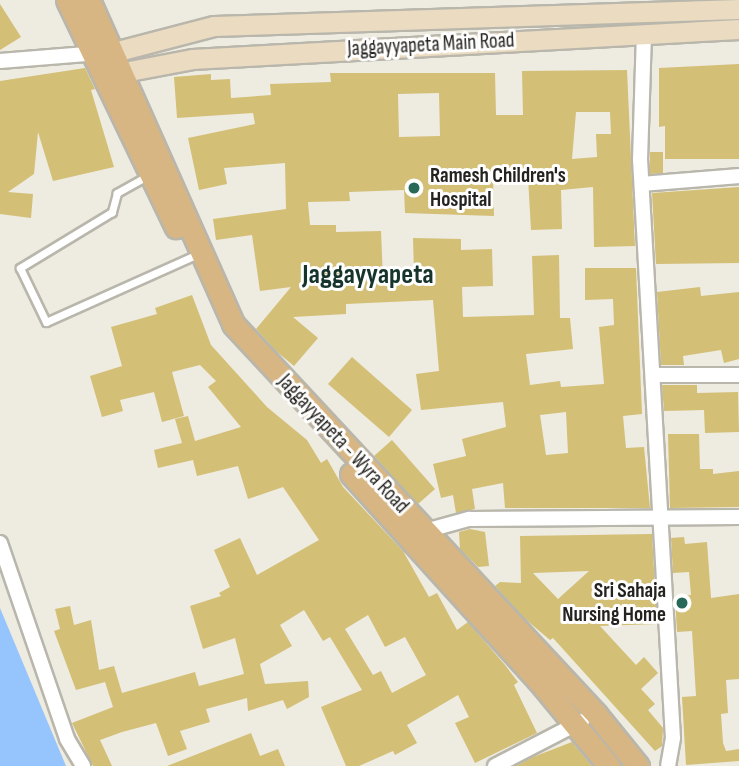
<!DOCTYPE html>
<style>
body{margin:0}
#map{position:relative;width:739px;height:766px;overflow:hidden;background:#eeebe0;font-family:"Sofia Sans Condensed",sans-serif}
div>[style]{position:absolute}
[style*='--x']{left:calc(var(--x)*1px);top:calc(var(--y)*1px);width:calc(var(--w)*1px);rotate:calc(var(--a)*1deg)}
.water>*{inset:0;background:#96c4fd}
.building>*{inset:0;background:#d3bf76}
.roads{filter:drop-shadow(2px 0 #b9b6ac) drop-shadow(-2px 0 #b9b6ac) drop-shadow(0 2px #b9b6ac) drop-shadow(0 -2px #b9b6ac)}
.lane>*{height:7px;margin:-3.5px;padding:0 3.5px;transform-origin:3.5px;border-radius:3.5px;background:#fff}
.street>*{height:14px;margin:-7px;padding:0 7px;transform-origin:7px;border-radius:7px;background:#fff}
.secondary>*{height:19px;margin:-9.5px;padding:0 9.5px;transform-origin:9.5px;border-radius:9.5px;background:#ebdbc1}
.primary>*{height:21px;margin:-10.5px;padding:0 10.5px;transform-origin:10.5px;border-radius:10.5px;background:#d7b683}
.dots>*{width:19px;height:19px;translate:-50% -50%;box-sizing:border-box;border:4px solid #fff;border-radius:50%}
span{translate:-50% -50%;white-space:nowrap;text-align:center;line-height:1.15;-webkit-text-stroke:6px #fff;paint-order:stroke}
.street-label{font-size:21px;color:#24231f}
.poi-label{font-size:21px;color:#24231f;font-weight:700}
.left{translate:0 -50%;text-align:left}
.right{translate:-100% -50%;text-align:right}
.district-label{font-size:28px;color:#16342b;font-weight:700}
</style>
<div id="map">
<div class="water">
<div style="clip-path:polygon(0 608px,66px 766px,0 766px)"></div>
</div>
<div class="building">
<div style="clip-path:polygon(0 4px,21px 37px,0 50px)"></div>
<div style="clip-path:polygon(739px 64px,739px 159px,665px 159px,665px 126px,659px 127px,659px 68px)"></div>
<div style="clip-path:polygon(85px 68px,95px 89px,91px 90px,114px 167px,53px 181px,38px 132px,34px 174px,8px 192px,33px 194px,31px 218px,0 214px,0 81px)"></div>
<div style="clip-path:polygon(evenodd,627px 70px,635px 246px,594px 247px,593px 187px,561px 190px,562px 229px,531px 230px,528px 177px,493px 178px,494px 216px,405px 213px,404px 190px,349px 192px,350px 201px,308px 202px,310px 225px,336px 225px,336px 232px,381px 231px,383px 279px,409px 278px,408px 272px,414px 272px,413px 238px,461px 239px,461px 250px,492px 249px,493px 286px,462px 287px,463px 317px,534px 315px,532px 256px,559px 255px,560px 318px,570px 318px,573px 349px,526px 354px,530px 385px,560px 381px,561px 387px,604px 384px,599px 327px,614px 325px,613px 299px,585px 300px,585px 268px,636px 268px,642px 414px,623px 416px,626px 448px,644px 447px,650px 508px,505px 508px,503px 483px,472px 489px,475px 509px,456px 513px,453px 495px,441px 498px,433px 464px,466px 456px,462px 439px,506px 427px,503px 402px,421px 410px,416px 374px,439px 371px,433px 300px,346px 304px,346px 314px,293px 317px,318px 338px,294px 366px,276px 351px,256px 329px,291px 287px,260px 291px,252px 235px,216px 240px,213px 219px,286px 209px,285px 163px,224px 168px,227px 184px,199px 190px,188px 138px,255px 124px,253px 113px,177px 118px,174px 77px,211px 74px,211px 80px,230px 79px,231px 98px,271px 95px,270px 84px,331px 82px,330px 73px,495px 73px,496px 115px,523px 115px,522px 71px,627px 70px,439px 93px,440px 136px,399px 137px,398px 94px,439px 93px,627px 70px,576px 112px,610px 112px,611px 134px,596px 134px,597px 157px,572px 159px,576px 112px,627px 70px,566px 412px,568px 453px,546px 455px,540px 415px,566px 412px)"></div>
<div style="clip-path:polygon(650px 152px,663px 152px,663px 173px,650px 174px)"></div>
<div style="clip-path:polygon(739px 187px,739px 263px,656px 264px,652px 193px)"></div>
<div style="clip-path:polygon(700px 287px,701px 296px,739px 292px,739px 359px,724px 363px,721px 350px,683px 356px,684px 365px,661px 365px,657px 292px)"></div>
<div style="clip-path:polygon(evenodd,192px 295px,211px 345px,267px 407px,307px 440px,321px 463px,327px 459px,343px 487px,403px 551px,429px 597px,437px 593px,457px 630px,468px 622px,505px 665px,518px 682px,514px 685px,537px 733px,475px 763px,455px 723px,469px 717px,458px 695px,407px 725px,417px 743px,395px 755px,393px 751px,359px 766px,346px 766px,321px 707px,362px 690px,330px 637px,323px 641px,304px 610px,280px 625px,292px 646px,260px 664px,265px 684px,308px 681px,309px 697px,287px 709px,283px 700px,248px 711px,247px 698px,206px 709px,210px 722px,180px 731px,187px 749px,168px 756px,156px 723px,122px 732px,100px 740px,112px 766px,93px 766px,72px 723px,113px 707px,105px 682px,76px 690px,54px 631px,60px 629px,55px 609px,70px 606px,74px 625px,91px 620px,99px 670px,114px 666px,122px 693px,195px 672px,199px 686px,244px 674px,235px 638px,203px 649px,190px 606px,221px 596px,219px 593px,230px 587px,214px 550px,240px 538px,257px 575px,319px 540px,283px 487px,248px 499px,238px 466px,197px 476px,193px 460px,158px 468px,154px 450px,182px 443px,175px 419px,188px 416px,195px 441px,241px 427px,208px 387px,216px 381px,200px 365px,172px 372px,184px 416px,162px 422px,154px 392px,120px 400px,123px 411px,102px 417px,90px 376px,122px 366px,111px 327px,157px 314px,155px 308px,192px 295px,368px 615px,385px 647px,405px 637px,426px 675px,392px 693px,381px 671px,373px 675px,345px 629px,368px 615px)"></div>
<div style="clip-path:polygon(352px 357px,412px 410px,389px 437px,328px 384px)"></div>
<div style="clip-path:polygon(662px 385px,697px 385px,697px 393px,738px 392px,739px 432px,705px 433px,704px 410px,664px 411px)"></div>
<div style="clip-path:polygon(668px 434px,699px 434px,700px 469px,713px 469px,713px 474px,739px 471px,739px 507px,670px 508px)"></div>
<div style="clip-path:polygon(392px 440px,435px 489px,418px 504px,374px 456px)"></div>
<div style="clip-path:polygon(470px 529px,485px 532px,489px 566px,478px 567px,460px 549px,459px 532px)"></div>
<div style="clip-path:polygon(evenodd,652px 534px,657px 624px,600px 626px,636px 665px,644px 657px,658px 673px,641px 689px,655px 704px,648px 710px,663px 728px,662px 746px,655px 751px,553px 638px,550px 640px,524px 618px,495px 586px,500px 582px,521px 583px,520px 536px,652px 534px,589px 571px,558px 599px,533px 573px,589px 571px)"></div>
<div style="clip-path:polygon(684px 537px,685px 544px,707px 542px,711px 598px,739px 594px,739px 679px,726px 680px,728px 713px,721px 714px,723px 743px,726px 751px,739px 749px,739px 761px,686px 765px,682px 697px,696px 696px,692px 631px,677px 632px,675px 597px,691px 595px,689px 572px,673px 573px,671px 538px)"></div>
<div style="clip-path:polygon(251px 733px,260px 756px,278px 749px,285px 766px,167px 766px)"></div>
<div style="clip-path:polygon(572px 742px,592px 766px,516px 766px,533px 757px)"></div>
</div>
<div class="roads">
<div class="lane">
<div style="--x:149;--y:175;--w:37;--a:151"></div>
<div style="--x:117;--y:193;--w:20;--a:105"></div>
<div style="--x:112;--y:212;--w:108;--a:148.7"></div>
<div style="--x:20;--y:268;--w:60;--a:64.3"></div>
<div style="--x:46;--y:322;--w:167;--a:-24.1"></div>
</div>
<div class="street">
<div style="--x:644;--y:33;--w:126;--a:91.8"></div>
<div style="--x:640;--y:159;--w:580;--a:86.74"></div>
<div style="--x:673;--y:738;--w:28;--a:100"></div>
<div style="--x:0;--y:61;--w:99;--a:-4.6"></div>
<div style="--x:642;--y:184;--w:97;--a:-4.7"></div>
<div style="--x:653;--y:375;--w:86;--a:0"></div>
<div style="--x:425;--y:531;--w:46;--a:-15.3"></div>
<div style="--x:469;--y:519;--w:270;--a:-0.4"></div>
<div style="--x:0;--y:543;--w:207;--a:71.1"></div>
<div style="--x:67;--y:739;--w:31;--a:59"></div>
<div style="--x:495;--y:766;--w:98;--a:-27.3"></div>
</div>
<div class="secondary">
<div style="--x:114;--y:52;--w:103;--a:-14.6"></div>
<div style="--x:214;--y:26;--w:525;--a:-1.85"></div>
<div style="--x:124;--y:72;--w:69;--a:-10.8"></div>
<div style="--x:192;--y:59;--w:548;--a:-3.14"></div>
</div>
<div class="primary">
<div style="--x:67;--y:0;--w:252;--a:64.4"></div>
<div style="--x:89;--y:0;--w:355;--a:66"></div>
<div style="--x:233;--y:324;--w:533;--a:47.05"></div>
<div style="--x:596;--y:714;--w:67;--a:51.1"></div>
<div style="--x:351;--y:474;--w:286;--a:47.8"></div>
<div style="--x:543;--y:686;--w:104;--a:50.5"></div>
</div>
</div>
<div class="dots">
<div style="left:414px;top:188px;background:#286857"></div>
<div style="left:682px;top:603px;background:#286857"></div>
</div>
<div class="street-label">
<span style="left:431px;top:45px;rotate:-3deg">Jaggayyapeta Main Road</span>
<span style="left:343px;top:444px;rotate:47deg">Jaggayyapeta - Wyra Road</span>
</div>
<div class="poi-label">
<span class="left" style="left:430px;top:188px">Ramesh Children's<br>Hospital</span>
<span class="right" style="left:666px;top:603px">Sri Sahaja<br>Nursing Home</span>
</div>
<div class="district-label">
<span style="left:368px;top:275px">Jaggayyapeta</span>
</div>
</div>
